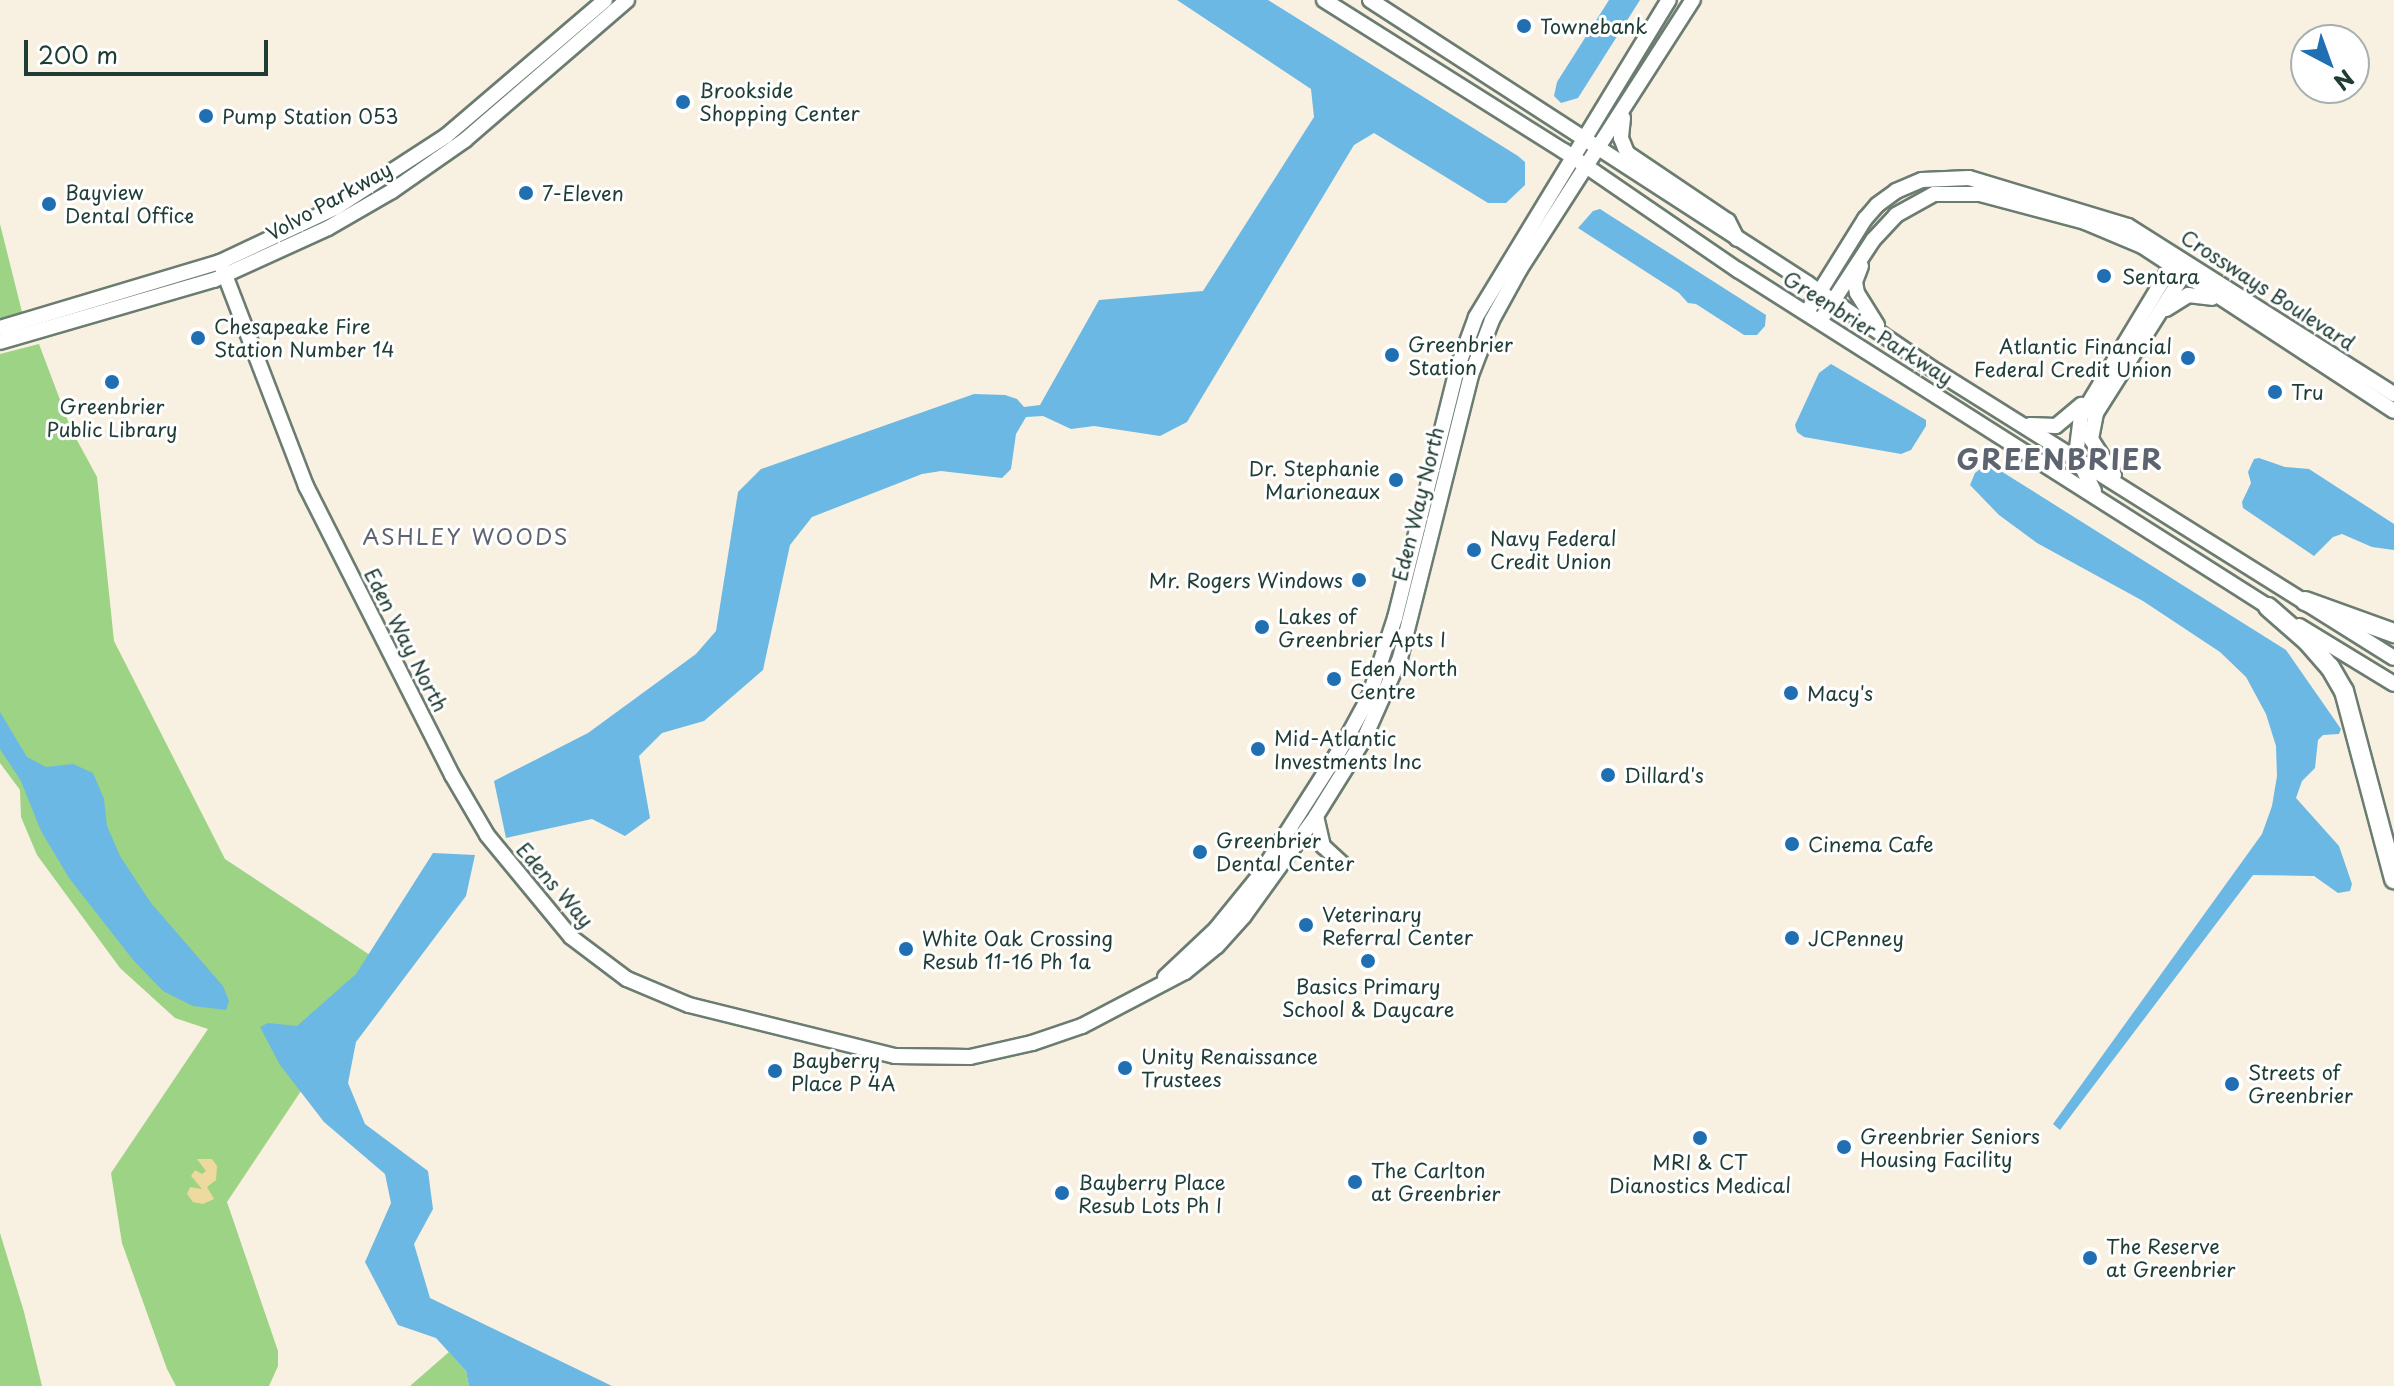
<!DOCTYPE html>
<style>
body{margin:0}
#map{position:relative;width:2394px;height:1386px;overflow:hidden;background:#f8f0e1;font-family:"Playpen Sans",sans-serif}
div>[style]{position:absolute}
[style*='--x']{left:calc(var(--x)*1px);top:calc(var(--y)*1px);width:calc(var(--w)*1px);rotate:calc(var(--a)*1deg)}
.green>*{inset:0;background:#9cd385}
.sand>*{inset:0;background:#eeda9e}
.water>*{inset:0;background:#6bb8e4}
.roads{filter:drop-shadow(2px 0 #6b7c71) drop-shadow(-2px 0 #6b7c71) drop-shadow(0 2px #6b7c71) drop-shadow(0 -2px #6b7c71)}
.secondary>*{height:14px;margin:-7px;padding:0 7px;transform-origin:7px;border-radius:7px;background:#fff}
.highway>*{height:18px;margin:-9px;padding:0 9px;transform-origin:9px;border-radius:9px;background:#fff}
.dots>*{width:22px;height:22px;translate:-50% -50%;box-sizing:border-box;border:4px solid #fff;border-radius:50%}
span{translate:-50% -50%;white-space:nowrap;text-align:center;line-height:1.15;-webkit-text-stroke:6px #fff;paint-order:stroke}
.poi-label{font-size:20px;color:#1f3d34}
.left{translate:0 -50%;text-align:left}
.right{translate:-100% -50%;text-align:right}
.street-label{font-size:20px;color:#1f3d34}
.neighbourhood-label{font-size:22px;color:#5e646f;letter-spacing:2px}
.district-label{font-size:28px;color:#5e646f;font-weight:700;letter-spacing:2px}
.north{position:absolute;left:2290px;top:24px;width:80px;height:80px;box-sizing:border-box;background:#fff;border:2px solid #a5b1ae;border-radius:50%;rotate:139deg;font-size:22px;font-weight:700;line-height:32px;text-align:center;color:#1f3d34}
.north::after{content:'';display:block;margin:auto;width:28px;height:36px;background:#1f6fb2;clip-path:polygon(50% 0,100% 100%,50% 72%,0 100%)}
.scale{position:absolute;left:24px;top:40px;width:244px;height:36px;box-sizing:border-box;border:4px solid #1f3d34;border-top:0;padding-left:10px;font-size:24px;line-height:28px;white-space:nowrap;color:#1f3d34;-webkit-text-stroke:6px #fff;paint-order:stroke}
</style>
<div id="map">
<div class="green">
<div style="clip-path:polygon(0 224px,23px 316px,0 322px)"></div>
<div style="clip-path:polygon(39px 344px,71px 429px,97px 477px,114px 641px,225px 859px,385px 965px,227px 1202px,278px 1351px,278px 1366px,269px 1386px,176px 1386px,167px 1369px,122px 1243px,111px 1173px,208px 1029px,175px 1018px,120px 968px,37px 855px,21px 817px,20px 790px,0 763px,0 354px)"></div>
<div style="clip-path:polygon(0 1233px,24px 1312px,42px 1386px,0 1386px)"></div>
<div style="clip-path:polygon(449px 1352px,466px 1371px,469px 1386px,410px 1386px)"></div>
</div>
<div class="sand">
<div style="clip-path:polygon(197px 1159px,212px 1159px,217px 1166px,216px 1180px,207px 1187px,214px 1199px,203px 1204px,193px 1202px,187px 1194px,190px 1187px,202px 1189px,191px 1176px,195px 1170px,202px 1174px,206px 1171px)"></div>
</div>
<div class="water">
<div style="clip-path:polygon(1177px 0,1268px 0,1518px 156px,1525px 162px,1525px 185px,1506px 203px,1488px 203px,1374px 133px,1354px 145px,1187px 422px,1160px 436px,1094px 426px,1071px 429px,1043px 416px,1026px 417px,1016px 434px,1011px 469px,1002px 478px,941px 471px,922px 474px,812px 517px,790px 545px,763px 670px,704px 721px,662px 733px,639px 756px,650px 818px,625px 836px,592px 819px,506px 838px,494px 781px,588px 733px,696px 654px,716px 631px,738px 492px,761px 469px,974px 394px,1005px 395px,1017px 399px,1024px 407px,1040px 405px,1099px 300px,1203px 291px,1314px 117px,1311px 89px)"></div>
<div style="clip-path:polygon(1609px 0,1640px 0,1578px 98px,1561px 103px,1554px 96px,1557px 82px)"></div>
<div style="clip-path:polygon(1600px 209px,1766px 315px,1765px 326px,1757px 335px,1744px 335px,1696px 304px,1688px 303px,1679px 293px,1578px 228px,1593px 211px)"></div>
<div style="clip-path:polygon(1831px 364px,1926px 420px,1926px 426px,1911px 450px,1901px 454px,1804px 437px,1797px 432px,1795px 425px,1819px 373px)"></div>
<div style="clip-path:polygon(2259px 458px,2285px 467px,2309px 469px,2394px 524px,2394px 550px,2372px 547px,2342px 534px,2333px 537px,2314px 556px,2243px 508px,2242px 502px,2251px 483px,2248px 472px,2254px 459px)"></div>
<div style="clip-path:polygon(1988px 463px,2286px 650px,2341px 729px,2339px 734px,2323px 735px,2318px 740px,2315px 768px,2302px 781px,2296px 798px,2339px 846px,2352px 884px,2350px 891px,2338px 893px,2314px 876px,2253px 875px,2060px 1130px,2053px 1124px,2262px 834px,2272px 806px,2277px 776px,2276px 746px,2266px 714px,2246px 677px,2220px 652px,2143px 601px,2037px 543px,1999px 515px,1970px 485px,1975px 473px)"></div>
<div style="clip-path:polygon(0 712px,27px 757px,46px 767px,73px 764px,93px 773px,104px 799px,107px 826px,120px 856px,151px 903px,223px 986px,229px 1001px,226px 1010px,193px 1006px,163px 991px,134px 961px,69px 878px,41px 831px,21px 781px,0 749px)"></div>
<div style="clip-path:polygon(433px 853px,475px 855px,466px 896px,356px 1042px,348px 1083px,365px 1124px,428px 1171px,433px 1209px,414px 1244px,430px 1298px,612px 1386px,469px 1386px,466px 1371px,436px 1338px,398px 1325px,365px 1262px,391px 1203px,385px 1174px,324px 1122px,280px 1065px,260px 1027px,268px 1023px,297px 1026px,356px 974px)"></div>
</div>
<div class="roads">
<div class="secondary">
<div style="--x:1324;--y:0;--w:284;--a:32.2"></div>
<div style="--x:1564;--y:151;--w:211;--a:34.4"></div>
<div style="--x:1738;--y:270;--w:636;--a:32.42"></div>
<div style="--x:1370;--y:0;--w:521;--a:32.93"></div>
<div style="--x:1807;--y:283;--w:156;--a:34.3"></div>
<div style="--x:1936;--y:371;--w:540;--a:32.07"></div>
<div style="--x:1623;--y:118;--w:20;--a:96"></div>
<div style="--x:1621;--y:138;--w:16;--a:68"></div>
<div style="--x:1627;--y:153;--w:122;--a:34"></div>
<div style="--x:1728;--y:221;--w:20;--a:63"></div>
<div style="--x:220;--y:262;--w:240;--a:69"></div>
<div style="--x:306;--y:486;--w:324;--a:63.2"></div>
<div style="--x:452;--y:775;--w:69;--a:59.7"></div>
<div style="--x:487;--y:835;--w:132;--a:50.5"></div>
<div style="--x:571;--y:937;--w:70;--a:36.9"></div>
<div style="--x:627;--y:979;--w:67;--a:22.8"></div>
<div style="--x:689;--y:1005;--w:212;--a:13.9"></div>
<div style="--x:895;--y:1056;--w:75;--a:0.8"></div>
<div style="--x:970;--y:1057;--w:64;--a:-12.7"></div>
<div style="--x:1032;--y:1043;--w:53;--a:-18.8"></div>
<div style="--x:1082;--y:1026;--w:116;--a:-27.7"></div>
<div style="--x:1185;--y:972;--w:41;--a:-39.1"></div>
<div style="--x:1217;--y:946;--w:40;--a:-48"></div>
<div style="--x:1244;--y:916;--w:123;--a:-54.2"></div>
<div style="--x:1316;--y:816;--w:91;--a:-58.1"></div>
<div style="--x:1364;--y:739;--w:89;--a:-66"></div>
<div style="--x:1400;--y:658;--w:292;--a:-75.9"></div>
<div style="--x:1471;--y:375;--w:59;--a:-69.1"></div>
<div style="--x:1492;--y:320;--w:58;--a:-61.2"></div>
<div style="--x:1520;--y:269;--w:320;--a:-57.3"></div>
<div style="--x:1861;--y:266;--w:17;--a:111"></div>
<div style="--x:1855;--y:282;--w:11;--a:80"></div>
<div style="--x:1857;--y:293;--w:38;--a:58"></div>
<div style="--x:2166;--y:309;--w:26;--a:-32"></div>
<div style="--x:2188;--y:295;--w:24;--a:7"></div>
<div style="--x:1807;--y:312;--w:110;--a:-58.1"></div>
<div style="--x:1865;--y:219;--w:18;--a:-49"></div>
<div style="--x:1877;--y:205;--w:24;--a:-36"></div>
<div style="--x:1896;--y:191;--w:28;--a:-23"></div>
<div style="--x:1922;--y:180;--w:47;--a:-2.4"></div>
<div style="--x:1969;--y:178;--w:166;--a:16.8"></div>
<div style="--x:2128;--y:226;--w:315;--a:32.3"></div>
<div style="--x:1820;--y:321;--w:97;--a:-56.8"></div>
<div style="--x:1873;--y:240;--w:34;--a:-47"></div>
<div style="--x:1896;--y:215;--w:43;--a:-28.9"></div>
<div style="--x:1934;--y:194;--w:46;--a:0"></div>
<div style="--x:1980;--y:194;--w:109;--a:14.9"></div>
<div style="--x:2085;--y:222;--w:62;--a:22.8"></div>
<div style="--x:2142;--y:246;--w:301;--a:33.2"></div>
<div style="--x:0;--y:328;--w:230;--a:-16.7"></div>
<div style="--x:220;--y:262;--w:127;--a:-25.2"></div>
<div style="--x:335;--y:208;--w:132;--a:-33"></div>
<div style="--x:446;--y:136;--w:209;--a:-40.5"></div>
<div style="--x:0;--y:342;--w:223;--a:-16.2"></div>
<div style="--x:214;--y:280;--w:125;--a:-24.5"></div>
<div style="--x:328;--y:228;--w:74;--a:-30"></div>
<div style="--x:392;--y:191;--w:89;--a:-34.9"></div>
<div style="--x:465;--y:140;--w:214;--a:-40.8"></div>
<div style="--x:2030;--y:425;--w:26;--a:2"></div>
<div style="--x:2056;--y:426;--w:33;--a:-40"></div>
<div style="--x:2114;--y:475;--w:43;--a:-122.6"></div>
<div style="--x:2091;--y:439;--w:26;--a:-79"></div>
<div style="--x:2096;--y:413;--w:174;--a:-57.7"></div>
<div style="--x:2094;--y:491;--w:39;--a:-117"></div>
<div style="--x:2076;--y:456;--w:40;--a:-82.9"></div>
<div style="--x:2081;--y:416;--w:182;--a:-58.9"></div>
<div style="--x:2299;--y:626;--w:111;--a:31.4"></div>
<div style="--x:1316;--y:816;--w:31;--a:77"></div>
<div style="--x:1323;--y:846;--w:26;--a:43"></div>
<div style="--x:1165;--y:977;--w:70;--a:-43.3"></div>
<div style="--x:1216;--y:929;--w:68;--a:-50.9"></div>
<div style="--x:1259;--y:876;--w:158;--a:-57.4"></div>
<div style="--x:1344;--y:743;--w:52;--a:-61.5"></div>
<div style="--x:1369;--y:697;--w:83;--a:-71.8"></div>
<div style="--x:1395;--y:618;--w:257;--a:-76"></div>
<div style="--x:1457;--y:369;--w:55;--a:-69.9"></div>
<div style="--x:1476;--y:317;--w:371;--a:-58.7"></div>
</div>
<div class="highway">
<div style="--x:2305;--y:601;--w:95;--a:19.8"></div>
<div style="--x:2268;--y:607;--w:52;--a:41.1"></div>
<div style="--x:2307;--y:641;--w:35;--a:49"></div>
<div style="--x:2330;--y:667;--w:28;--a:60"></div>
<div style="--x:2344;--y:691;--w:195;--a:75.1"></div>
</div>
</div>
<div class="dots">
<div style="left:1524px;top:26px;background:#1f6fb2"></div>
<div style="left:683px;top:102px;background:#1f6fb2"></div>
<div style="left:206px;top:116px;background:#1f6fb2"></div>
<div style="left:526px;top:193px;background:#1f6fb2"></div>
<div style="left:49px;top:204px;background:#1f6fb2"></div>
<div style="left:2104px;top:276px;background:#1f6fb2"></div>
<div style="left:198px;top:338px;background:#1f6fb2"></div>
<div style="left:1392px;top:355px;background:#1f6fb2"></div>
<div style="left:2188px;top:358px;background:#1f6fb2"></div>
<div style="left:112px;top:382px;background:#1f6fb2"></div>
<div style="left:2275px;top:392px;background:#1f6fb2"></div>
<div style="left:1396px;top:480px;background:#1f6fb2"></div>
<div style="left:1474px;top:550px;background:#1f6fb2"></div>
<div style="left:1359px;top:580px;background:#1f6fb2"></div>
<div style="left:1262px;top:627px;background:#1f6fb2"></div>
<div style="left:1334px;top:679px;background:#1f6fb2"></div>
<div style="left:1791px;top:693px;background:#1f6fb2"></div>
<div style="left:1258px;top:749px;background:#1f6fb2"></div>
<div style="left:1608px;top:775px;background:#1f6fb2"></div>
<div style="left:1792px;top:844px;background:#1f6fb2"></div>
<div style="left:1200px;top:852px;background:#1f6fb2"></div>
<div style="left:1306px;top:925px;background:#1f6fb2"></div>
<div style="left:1792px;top:938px;background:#1f6fb2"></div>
<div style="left:906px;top:949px;background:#1f6fb2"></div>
<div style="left:1368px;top:961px;background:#1f6fb2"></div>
<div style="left:1125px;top:1068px;background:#1f6fb2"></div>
<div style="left:775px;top:1071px;background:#1f6fb2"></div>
<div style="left:2232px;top:1084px;background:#1f6fb2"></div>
<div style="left:1700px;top:1138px;background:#1f6fb2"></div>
<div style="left:1844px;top:1147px;background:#1f6fb2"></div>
<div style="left:1355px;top:1182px;background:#1f6fb2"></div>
<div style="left:1062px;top:1193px;background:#1f6fb2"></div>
<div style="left:2090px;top:1258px;background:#1f6fb2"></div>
</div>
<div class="poi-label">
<span class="left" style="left:1540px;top:26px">Townebank</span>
<span class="left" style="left:699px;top:102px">Brookside<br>Shopping Center</span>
<span class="left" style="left:222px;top:116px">Pump Station 053</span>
<span class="left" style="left:65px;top:204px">Bayview<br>Dental Office</span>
<span class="left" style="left:542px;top:193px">7-Eleven</span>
<span class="left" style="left:2122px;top:276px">Sentara</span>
<span class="left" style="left:214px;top:338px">Chesapeake Fire<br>Station Number 14</span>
<span class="left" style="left:1408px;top:356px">Greenbrier<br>Station</span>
<span class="right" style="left:2172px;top:358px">Atlantic Financial<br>Federal Credit Union</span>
<span class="left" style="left:2291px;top:392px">Tru</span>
<span style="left:112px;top:418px">Greenbrier<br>Public Library</span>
<span class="right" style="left:1380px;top:480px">Dr. Stephanie<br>Marioneaux</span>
<span class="left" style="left:1490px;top:550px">Navy Federal<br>Credit Union</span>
<span class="right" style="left:1343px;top:580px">Mr. Rogers Windows</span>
<span class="left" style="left:1278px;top:628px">Lakes of<br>Greenbrier Apts I</span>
<span class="left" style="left:1350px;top:680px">Eden North<br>Centre</span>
<span class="left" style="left:1807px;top:693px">Macy's</span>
<span class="left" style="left:1274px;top:750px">Mid-Atlantic<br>Investments Inc</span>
<span class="left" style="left:1624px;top:775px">Dillard's</span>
<span class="left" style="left:1216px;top:852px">Greenbrier<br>Dental Center</span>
<span class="left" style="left:1808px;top:844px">Cinema Cafe</span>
<span class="left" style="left:1322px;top:926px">Veterinary<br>Referral Center</span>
<span class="left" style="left:922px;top:950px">White Oak Crossing<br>Resub 11-16 Ph 1a</span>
<span class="left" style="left:1808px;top:938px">JCPenney</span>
<span style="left:1368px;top:998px">Basics Primary<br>School &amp; Daycare</span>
<span class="left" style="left:1141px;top:1068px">Unity Renaissance<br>Trustees</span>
<span class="left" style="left:791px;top:1072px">Bayberry<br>Place P 4A</span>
<span class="left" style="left:2248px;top:1084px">Streets of<br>Greenbrier</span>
<span class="left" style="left:1860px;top:1148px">Greenbrier Seniors<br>Housing Facility</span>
<span style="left:1700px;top:1174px">MRI &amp; CT<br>Dianostics Medical</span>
<span class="left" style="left:1371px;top:1182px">The Carlton<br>at Greenbrier</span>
<span class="left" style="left:1078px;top:1194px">Bayberry Place<br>Resub Lots Ph I</span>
<span class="left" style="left:2106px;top:1258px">The Reserve<br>at Greenbrier</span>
</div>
<div class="street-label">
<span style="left:329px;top:201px;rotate:-29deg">Volvo Parkway</span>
<span style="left:2268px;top:290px;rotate:33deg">Crossways Boulevard</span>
<span style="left:1868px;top:328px;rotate:32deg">Greenbrier Parkway</span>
<span style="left:1418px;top:504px;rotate:-76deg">Eden Way North</span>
<span style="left:406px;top:640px;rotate:63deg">Eden Way North</span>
<span style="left:555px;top:885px;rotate:49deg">Edens Way</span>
</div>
<div class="neighbourhood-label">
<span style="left:466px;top:536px">ASHLEY WOODS</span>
</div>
<div class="district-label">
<span style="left:2060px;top:459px">GREENBRIER</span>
</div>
<div class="north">N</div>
<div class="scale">200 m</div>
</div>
